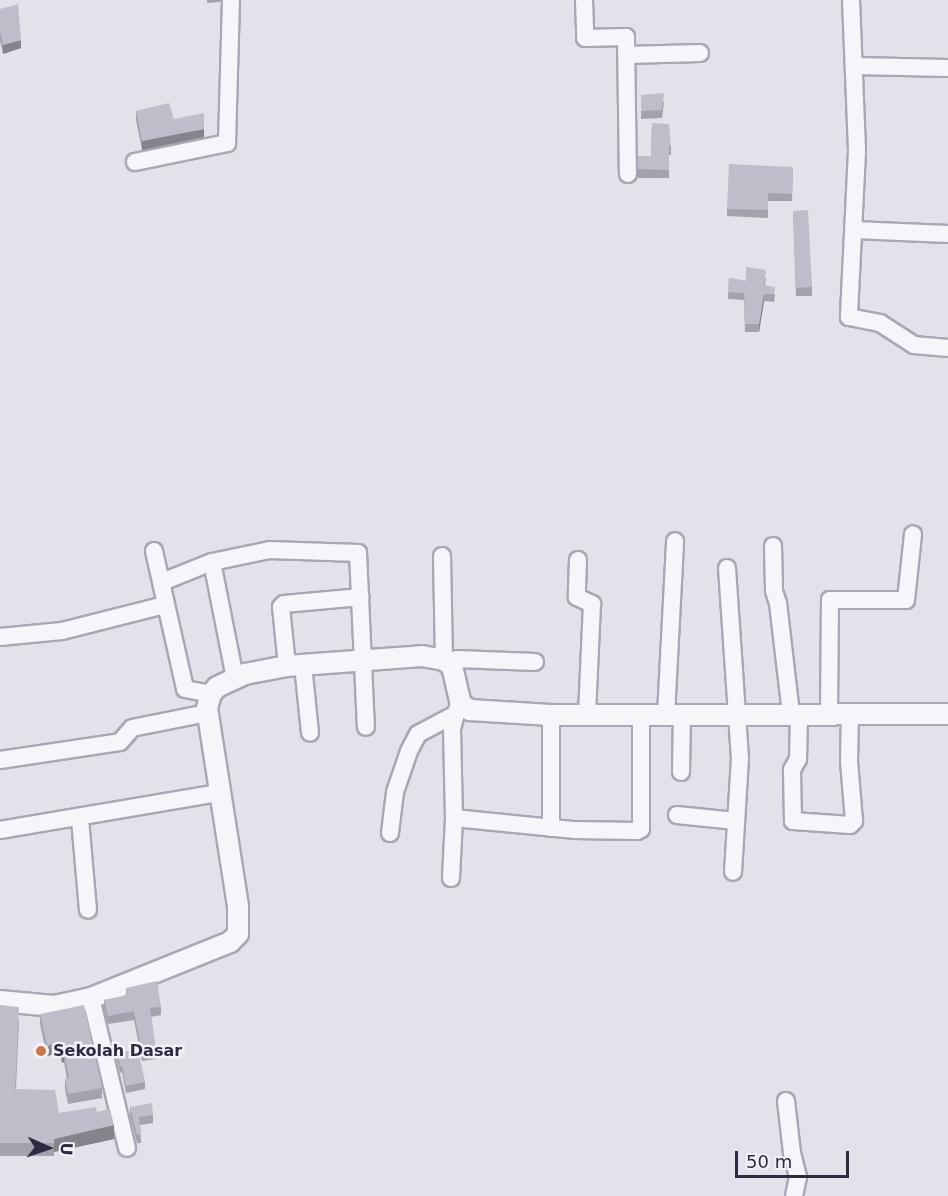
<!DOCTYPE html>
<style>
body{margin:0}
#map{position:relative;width:948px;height:1196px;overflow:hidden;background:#e3e2ea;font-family:"DejaVu Sans",sans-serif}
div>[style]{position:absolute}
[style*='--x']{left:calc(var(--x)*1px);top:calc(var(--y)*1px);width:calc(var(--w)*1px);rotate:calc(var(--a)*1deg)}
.roads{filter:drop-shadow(2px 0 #a9a7b4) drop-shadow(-2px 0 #a9a7b4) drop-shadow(0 2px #a9a7b4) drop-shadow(0 -2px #a9a7b4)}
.minor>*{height:16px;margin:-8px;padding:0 8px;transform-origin:8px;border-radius:8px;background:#f6f5f9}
.tertiary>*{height:20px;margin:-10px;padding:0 10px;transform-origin:10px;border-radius:10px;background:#f6f5f9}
.wall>*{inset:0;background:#a3a3ae}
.shaded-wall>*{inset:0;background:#85848d}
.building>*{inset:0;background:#bebdca}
.dots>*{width:16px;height:16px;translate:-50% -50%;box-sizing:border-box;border:3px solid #f3f2f8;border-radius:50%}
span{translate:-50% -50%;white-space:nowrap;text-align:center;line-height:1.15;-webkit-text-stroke:5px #f3f2f8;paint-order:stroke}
.poi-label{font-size:16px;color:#2d2b42;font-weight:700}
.left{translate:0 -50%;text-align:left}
.north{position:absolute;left:18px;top:1118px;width:60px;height:60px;-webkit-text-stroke:4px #f3f2f8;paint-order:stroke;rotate:93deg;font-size:16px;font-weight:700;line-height:24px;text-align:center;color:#2d2b42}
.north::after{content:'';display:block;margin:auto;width:21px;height:27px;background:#2d2b42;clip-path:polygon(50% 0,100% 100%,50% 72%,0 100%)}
.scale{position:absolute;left:735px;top:1151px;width:114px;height:27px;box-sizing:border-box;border:3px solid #2d2b42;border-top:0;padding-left:8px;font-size:18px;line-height:21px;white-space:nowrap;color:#2d2b42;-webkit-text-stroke:4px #f3f2f8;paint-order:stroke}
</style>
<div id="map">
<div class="roads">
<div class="minor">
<div style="--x:584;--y:0;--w:38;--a:88"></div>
<div style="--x:585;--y:38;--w:41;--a:-1.4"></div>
<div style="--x:626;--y:37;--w:137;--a:89.2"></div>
<div style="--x:851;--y:0;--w:151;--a:87.7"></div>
<div style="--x:857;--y:151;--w:166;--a:92.8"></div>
<div style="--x:849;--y:317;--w:32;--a:11"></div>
<div style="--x:880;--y:323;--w:40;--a:32.9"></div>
<div style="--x:914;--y:345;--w:34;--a:5"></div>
<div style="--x:626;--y:55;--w:74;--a:-1.5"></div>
<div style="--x:855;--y:66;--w:93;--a:1.2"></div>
<div style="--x:135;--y:162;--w:94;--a:-11.7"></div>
<div style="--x:227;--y:143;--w:143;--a:-88.4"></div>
<div style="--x:854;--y:230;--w:94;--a:2.4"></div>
<div style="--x:773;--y:546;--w:45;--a:88.7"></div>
<div style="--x:774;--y:591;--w:13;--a:72"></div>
<div style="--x:778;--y:603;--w:111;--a:83.3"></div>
<div style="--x:154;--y:551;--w:141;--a:77.3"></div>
<div style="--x:185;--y:689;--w:26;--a:11"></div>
<div style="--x:442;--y:556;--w:104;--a:88.9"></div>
<div style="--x:578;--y:560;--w:37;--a:92"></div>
<div style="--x:577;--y:597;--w:17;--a:25"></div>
<div style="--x:592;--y:604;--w:110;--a:92.6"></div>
<div style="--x:212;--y:562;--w:118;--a:78.8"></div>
<div style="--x:727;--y:568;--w:190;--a:86.1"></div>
<div style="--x:740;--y:758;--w:114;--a:93.5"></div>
<div style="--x:162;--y:582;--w:54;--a:-21.8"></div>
<div style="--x:212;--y:562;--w:59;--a:-11.7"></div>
<div style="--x:270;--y:550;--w:88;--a:2"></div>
<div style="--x:358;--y:553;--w:174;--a:87.4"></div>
<div style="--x:0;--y:637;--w:62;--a:-5.5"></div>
<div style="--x:62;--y:631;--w:106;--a:-14.2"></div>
<div style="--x:449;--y:663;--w:9;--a:-27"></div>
<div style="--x:457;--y:659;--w:78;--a:2.2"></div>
<div style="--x:303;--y:665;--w:68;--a:84.1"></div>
<div style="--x:287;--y:666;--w:59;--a:-95.8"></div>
<div style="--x:281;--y:607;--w:4;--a:-45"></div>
<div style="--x:284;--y:604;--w:77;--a:-5.2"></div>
<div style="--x:799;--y:713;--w:46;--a:91.2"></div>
<div style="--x:798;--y:759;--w:13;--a:119"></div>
<div style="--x:792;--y:770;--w:51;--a:88.9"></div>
<div style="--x:793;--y:821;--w:57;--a:4"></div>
<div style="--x:850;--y:825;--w:6;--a:-45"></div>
<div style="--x:854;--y:821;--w:60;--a:-94.8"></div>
<div style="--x:849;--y:761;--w:47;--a:-88.8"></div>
<div style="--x:829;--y:713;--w:113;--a:-89.5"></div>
<div style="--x:830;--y:600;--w:76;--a:0"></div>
<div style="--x:906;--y:600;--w:66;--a:-83.9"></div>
<div style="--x:551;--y:715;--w:113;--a:90"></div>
<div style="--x:666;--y:715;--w:174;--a:-87"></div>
<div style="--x:0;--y:760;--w:121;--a:-8.5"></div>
<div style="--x:120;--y:742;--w:18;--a:-49"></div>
<div style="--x:132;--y:728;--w:76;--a:-11.3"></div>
<div style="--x:681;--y:772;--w:58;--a:-89"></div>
<div style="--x:677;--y:815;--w:59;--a:5.8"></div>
<div style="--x:454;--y:818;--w:122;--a:5.7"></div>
<div style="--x:575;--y:830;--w:62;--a:0.9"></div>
<div style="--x:637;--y:831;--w:4;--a:-27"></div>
<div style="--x:641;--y:829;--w:115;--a:-90"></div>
<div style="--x:80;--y:819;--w:91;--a:85"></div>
<div style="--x:0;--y:830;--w:222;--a:-9.6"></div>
<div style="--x:390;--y:833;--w:41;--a:-83"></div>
<div style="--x:395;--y:792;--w:43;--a:-71.1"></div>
<div style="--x:409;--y:751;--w:19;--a:-62"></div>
<div style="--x:418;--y:734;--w:40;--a:-28"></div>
<div style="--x:451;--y:878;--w:60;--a:-87.1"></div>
<div style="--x:454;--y:818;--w:89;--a:-91.3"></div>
<div style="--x:452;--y:729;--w:30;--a:-75"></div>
<div style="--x:91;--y:998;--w:154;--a:76.5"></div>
<div style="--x:786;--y:1101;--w:52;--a:83.4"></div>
<div style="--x:792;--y:1153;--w:25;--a:76"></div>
<div style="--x:798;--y:1177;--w:19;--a:102"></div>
</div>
<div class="tertiary">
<div style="--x:0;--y:1001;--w:54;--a:5.3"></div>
<div style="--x:54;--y:1006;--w:38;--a:-12"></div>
<div style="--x:91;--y:998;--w:150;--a:-21.9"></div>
<div style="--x:230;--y:942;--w:11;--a:-45"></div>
<div style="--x:238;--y:934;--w:28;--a:-90"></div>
<div style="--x:238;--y:906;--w:200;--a:-98.9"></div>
<div style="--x:207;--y:708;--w:15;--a:-74"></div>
<div style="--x:211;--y:694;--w:9;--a:-49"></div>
<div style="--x:217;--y:687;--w:31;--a:-25"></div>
<div style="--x:245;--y:674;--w:43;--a:-10.8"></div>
<div style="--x:287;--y:666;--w:135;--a:-4.2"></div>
<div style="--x:422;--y:656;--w:22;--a:10"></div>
<div style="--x:444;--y:660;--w:10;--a:37"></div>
<div style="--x:452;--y:666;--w:39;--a:77"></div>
<div style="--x:461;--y:704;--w:11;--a:34"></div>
<div style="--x:470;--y:710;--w:81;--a:3.5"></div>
<div style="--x:551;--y:715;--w:397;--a:-0.1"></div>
</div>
</div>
<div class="wall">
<div style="clip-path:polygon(207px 0,222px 0,220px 2px,207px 3px)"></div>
<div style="clip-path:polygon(0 9px,21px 48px,3px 54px,0 41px)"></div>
<div style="clip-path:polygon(641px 95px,664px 102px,662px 118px,641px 119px)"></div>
<div style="clip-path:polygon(136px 111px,174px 119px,204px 137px,142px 150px,136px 120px)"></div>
<div style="clip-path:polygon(652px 123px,671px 146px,671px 155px,669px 155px,669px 178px,638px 178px,638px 169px,651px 156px)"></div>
<div style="clip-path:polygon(793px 167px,792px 201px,768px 201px,768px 218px,727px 216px,727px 209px)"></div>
<div style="clip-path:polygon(793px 211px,812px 287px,812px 296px,796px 296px)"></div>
<div style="clip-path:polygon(729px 278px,746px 281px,766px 278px,765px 285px,775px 295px,774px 302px,764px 301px,759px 332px,745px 332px,744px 300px,728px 299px)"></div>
<div style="clip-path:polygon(126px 988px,161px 1007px,161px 1015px,151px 1017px,156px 1050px,156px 1059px,142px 1061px,134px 1020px,108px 1024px,104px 1008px,104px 1000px,126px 996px)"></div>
<div style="clip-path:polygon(0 1005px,19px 1021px,16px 1089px,59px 1113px,97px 1112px,114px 1139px,54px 1152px,54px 1156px,0 1156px)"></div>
<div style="clip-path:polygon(40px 1014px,102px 1088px,102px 1098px,68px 1104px,65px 1089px,65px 1079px,67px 1079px,64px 1062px,62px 1063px,59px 1053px,47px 1056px,40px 1024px)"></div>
<div style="clip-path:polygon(117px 1053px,145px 1082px,145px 1089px,126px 1093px,122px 1072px,120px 1073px,117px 1060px)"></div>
<div style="clip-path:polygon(130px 1107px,153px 1115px,153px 1123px,140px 1125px,141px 1143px,137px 1143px,130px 1115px)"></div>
</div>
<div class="shaded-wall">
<div style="clip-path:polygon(21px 40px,21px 48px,3px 54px,3px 45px)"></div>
<div style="clip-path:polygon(204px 129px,204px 137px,142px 150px,142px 141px)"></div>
<div style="clip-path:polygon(764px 294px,764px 301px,759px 332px,759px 324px)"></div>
<div style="clip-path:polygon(59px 1043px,59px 1053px,47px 1056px,47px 1046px)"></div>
<div style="clip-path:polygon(64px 1052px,64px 1062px,62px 1063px,62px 1053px)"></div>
<div style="clip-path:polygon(114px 1125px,114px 1139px,54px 1152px,54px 1156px,54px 1139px)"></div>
</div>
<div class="building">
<div style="clip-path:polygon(18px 4px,21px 40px,3px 45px,0 32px,0 9px)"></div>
<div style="clip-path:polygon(664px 93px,662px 110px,641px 111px,641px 95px)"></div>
<div style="clip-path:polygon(169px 103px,174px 119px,204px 113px,204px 129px,142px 141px,136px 111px)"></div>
<div style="clip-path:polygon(652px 123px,669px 124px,671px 146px,669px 146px,669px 170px,638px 169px,638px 156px,651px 156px)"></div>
<div style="clip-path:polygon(729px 164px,793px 167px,792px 194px,768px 193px,768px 210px,727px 209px)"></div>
<div style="clip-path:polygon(808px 210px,812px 287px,796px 288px,793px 211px)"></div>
<div style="clip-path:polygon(746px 267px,766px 270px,764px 285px,775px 287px,774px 294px,764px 294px,759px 324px,745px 324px,744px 293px,728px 292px,729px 278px,746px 281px)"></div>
<div style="clip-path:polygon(157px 981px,161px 1007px,150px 1008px,156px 1050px,142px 1053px,134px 1011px,108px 1016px,104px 1000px,127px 995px,126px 988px)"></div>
<div style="clip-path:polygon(0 1005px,19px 1007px,15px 1089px,55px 1090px,59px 1113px,96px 1107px,97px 1112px,110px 1109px,114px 1125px,54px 1139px,54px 1143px,0 1143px)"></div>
<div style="clip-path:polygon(84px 1005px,102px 1088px,68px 1094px,65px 1079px,69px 1078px,64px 1052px,62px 1053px,59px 1043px,47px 1046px,40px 1014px)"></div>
<div style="clip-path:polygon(138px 1049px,145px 1082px,126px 1086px,122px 1066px,120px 1066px,117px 1053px)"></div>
<div style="clip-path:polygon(152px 1103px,153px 1115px,139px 1117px,141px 1134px,137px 1135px,130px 1107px)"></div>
</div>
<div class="dots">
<div style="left:41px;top:1051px;background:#cc764b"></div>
</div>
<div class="poi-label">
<span class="left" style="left:53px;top:1051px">Sekolah Dasar</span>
</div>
<div class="north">U</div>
<div class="scale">50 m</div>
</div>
